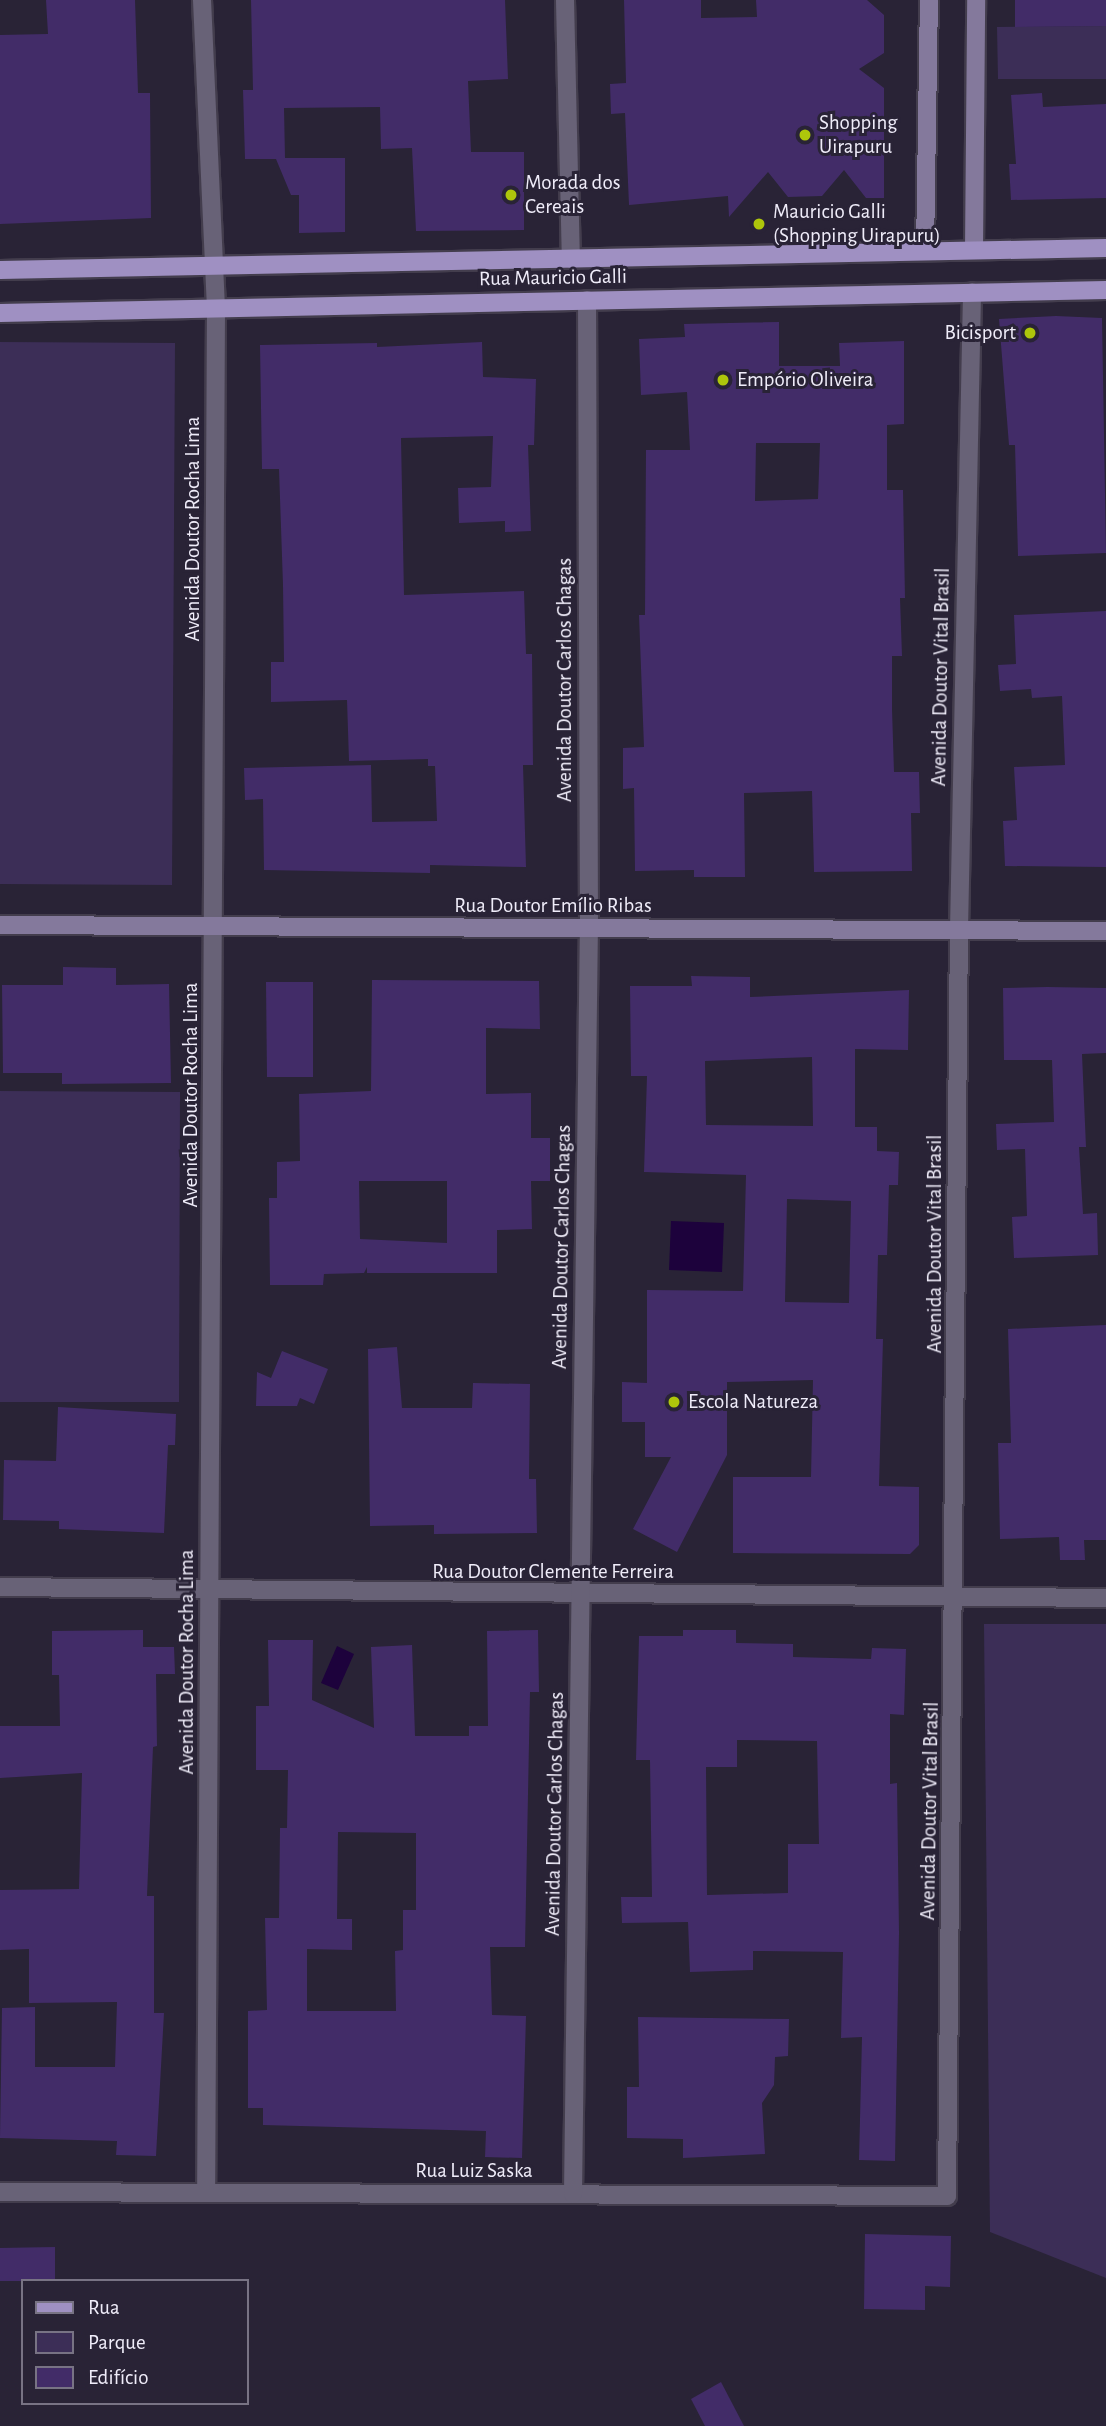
<!DOCTYPE html>
<meta charset="utf-8">
<style>
body{margin:0}
#map{position:relative;width:1106px;height:2426px;overflow:hidden;background:#292336;font-family:"Alegreya Sans",sans-serif}
div>[style]{position:absolute}
[style*='--x']{left:calc(var(--x)*1px);top:calc(var(--y)*1px);width:calc(var(--w)*1px);rotate:calc(var(--a)*1deg)}
.green>*{inset:0;background:#3c2e57}
.water>*{inset:0;background:#1d023c}
.building>*{inset:0;background:#422c68}
.roads{filter:drop-shadow(2px 0 #433d4d) drop-shadow(-2px 0 #433d4d) drop-shadow(0 2px #433d4d) drop-shadow(0 -2px #433d4d)}
.street>*{height:18px;margin:-9px;padding:0 9px;transform-origin:9px;border-radius:9px;background:#686277}
.secondary>*{height:18px;margin:-9px;padding:0 9px;transform-origin:9px;border-radius:9px;background:#84799c}
.primary>*{height:18px;margin:-9px;padding:0 9px;transform-origin:9px;border-radius:9px;background:#9f90c2}
.dots>*{width:19px;height:19px;translate:-50% -50%;box-sizing:border-box;border:4px solid #292336;border-radius:50%}
span{translate:-50% -50%;white-space:nowrap;text-align:center;line-height:1.15;-webkit-text-stroke:6px #292336;paint-order:stroke}
.poi-label{font-size:21px;color:#efecf9}
.left{translate:0 -50%;text-align:left}
.right{translate:-100% -50%;text-align:right}
.street-label{font-size:21px;color:#efecf9}
.legend{position:absolute;left:21px;top:2279px;width:228px;height:126px;box-sizing:border-box;background:#292336;border:2px solid #787384;margin:0;padding:9px 12px;list-style:none;font-size:21px;color:#efecf9}
.legend li{display:flex;align-items:center;gap:14px;height:35px}
.legend b{width:35px;border:2px solid #787384}
</style>
<div id="map">
<div class="green">
<div style="clip-path:polygon(1106px 26px,1106px 79px,998px 79px,997px 27px)"></div>
<div style="clip-path:polygon(0 342px,175px 343px,172px 885px,0 884px)"></div>
<div style="clip-path:polygon(0 1091px,180px 1092px,179px 1402px,0 1402px)"></div>
<div style="clip-path:polygon(984px 1624px,1106px 1624px,1106px 2278px,990px 2232px)"></div>
</div>
<div class="water">
<div style="clip-path:polygon(671px 1221px,724px 1223px,722px 1272px,669px 1270px)"></div>
<div style="clip-path:polygon(337px 1646px,354px 1654px,338px 1690px,321px 1683px)"></div>
</div>
<div class="building">
<div style="clip-path:polygon(46px 0,135px 0,138px 93px,150px 93px,151px 218px,0 224px,0 35px,48px 34px)"></div>
<div style="clip-path:polygon(251px 0,505px 0,508px 79px,468px 81px,471px 152px,524px 152px,524px 230px,416px 231px,412px 148px,381px 149px,380px 107px,284px 108px,285px 158px,345px 158px,345px 232px,299px 233px,299px 195px,291px 195px,276px 159px,245px 159px,243px 90px,253px 90px)"></div>
<div style="clip-path:polygon(624px 0,701px 0,701px 18px,757px 17px,756px 0,867px 0,884px 15px,884px 53px,859px 69px,884px 88px,884px 198px,866px 198px,844px 170px,822px 196px,788px 197px,768px 172px,729px 217px,728px 196px,629px 205px,625px 113px,611px 114px,610px 84px,626px 83px)"></div>
<div style="clip-path:polygon(1015px 0,1106px 0,1106px 26px,1015px 27px)"></div>
<div style="clip-path:polygon(1042px 93px,1043px 107px,1106px 104px,1106px 198px,1011px 200px,1009px 164px,1016px 164px,1011px 95px)"></div>
<div style="clip-path:polygon(1056px 316px,1102px 318px,1106px 553px,1018px 556px,1015px 445px,1009px 445px,999px 319px)"></div>
<div style="clip-path:polygon(evenodd,779px 322px,779px 366px,840px 366px,839px 343px,904px 341px,904px 424px,887px 425px,887px 490px,903px 490px,905px 598px,900px 598px,902px 656px,892px 656px,892px 709px,894px 772px,919px 772px,920px 813px,911px 813px,912px 871px,814px 872px,812px 791px,744px 793px,745px 877px,694px 877px,694px 870px,635px 871px,634px 788px,623px 789px,623px 748px,644px 747px,639px 615px,645px 615px,646px 450px,690px 450px,687px 392px,641px 395px,639px 339px,685px 337px,684px 324px,779px 322px,756px 443px,820px 443px,818px 499px,755px 501px,756px 443px)"></div>
<div style="clip-path:polygon(482px 342px,483px 377px,536px 379px,534px 445px,528px 445px,531px 531px,505px 532px,505px 521px,459px 523px,458px 488px,491px 487px,493px 436px,401px 438px,404px 595px,524px 591px,526px 654px,532px 654px,533px 765px,523px 765px,526px 867px,430px 865px,430px 873px,264px 870px,263px 799px,245px 800px,244px 768px,371px 765px,372px 822px,437px 821px,435px 766px,428px 766px,428px 759px,349px 761px,347px 700px,271px 702px,271px 662px,284px 662px,283px 585px,279px 469px,262px 469px,260px 345px,377px 343px,377px 347px)"></div>
<div style="clip-path:polygon(1106px 611px,1106px 867px,1005px 866px,1003px 821px,1017px 820px,1014px 767px,1065px 765px,1062px 696px,1032px 698px,1031px 689px,1000px 691px,998px 665px,1016px 664px,1014px 615px)"></div>
<div style="clip-path:polygon(63px 967px,116px 968px,116px 985px,169px 984px,171px 1083px,62px 1084px,62px 1073px,3px 1073px,2px 985px,63px 985px)"></div>
<div style="clip-path:polygon(evenodd,691px 976px,750px 977px,750px 997px,909px 990px,908px 1050px,855px 1049px,855px 1127px,877px 1127px,877px 1151px,899px 1152px,898px 1185px,889px 1185px,887px 1255px,878px 1255px,876px 1339px,883px 1339px,879px 1486px,919px 1487px,919px 1545px,910px 1554px,733px 1553px,733px 1477px,811px 1477px,813px 1380px,727px 1382px,727px 1455px,677px 1552px,633px 1529px,671px 1457px,645px 1457px,645px 1422px,622px 1422px,622px 1382px,647px 1383px,647px 1290px,743px 1291px,746px 1175px,644px 1172px,647px 1076px,631px 1076px,630px 986px,692px 986px,691px 976px,812px 1057px,813px 1126px,706px 1125px,705px 1061px,812px 1057px,691px 976px,787px 1199px,851px 1201px,849px 1303px,785px 1302px,787px 1199px)"></div>
<div style="clip-path:polygon(evenodd,372px 980px,539px 981px,540px 1029px,486px 1028px,486px 1094px,531px 1093px,531px 1138px,550px 1138px,550px 1181px,531px 1181px,532px 1229px,497px 1230px,497px 1273px,367px 1273px,367px 1267px,364px 1273px,324px 1274px,323px 1285px,270px 1285px,269px 1198px,277px 1198px,277px 1162px,300px 1161px,299px 1094px,371px 1091px,372px 980px,359px 1181px,447px 1181px,447px 1243px,360px 1239px,359px 1181px)"></div>
<div style="clip-path:polygon(266px 982px,313px 982px,313px 1077px,267px 1077px)"></div>
<div style="clip-path:polygon(1047px 987px,1106px 988px,1106px 1053px,1082px 1054px,1086px 1147px,1079px 1147px,1083px 1214px,1097px 1213px,1098px 1255px,1014px 1258px,1012px 1217px,1027px 1216px,1025px 1149px,997px 1150px,996px 1124px,1054px 1122px,1052px 1060px,1004px 1060px,1003px 988px)"></div>
<div style="clip-path:polygon(1106px 1325px,1106px 1540px,1084px 1540px,1085px 1560px,1060px 1560px,1059px 1537px,1000px 1539px,998px 1443px,1011px 1443px,1008px 1329px)"></div>
<div style="clip-path:polygon(397px 1347px,402px 1408px,472px 1408px,473px 1383px,530px 1384px,529px 1479px,536px 1479px,537px 1533px,434px 1534px,434px 1525px,370px 1526px,368px 1349px)"></div>
<div style="clip-path:polygon(282px 1351px,328px 1369px,314px 1404px,300px 1398px,297px 1406px,256px 1406px,257px 1372px,271px 1378px)"></div>
<div style="clip-path:polygon(58px 1407px,176px 1414px,175px 1445px,168px 1445px,164px 1533px,59px 1529px,59px 1521px,3px 1520px,4px 1460px,56px 1461px)"></div>
<div style="clip-path:polygon(143px 1630px,143px 1647px,174px 1647px,175px 1674px,156px 1674px,157px 1746px,153px 1747px,147px 1896px,154px 1896px,154px 2013px,164px 2013px,156px 2156px,116px 2155px,117px 2141px,0 2138px,2px 2008px,35px 2007px,35px 2067px,115px 2067px,117px 2002px,29px 2003px,29px 1949px,0 1950px,0 1890px,79px 1889px,82px 1773px,0 1778px,0 1726px,60px 1726px,59px 1675px,52px 1675px,52px 1631px)"></div>
<div style="clip-path:polygon(evenodd,538px 1630px,539px 1692px,530px 1692px,525px 1947px,490px 1947px,492px 2015px,526px 2016px,522px 2158px,485px 2157px,486px 2131px,263px 2125px,263px 2108px,248px 2108px,248px 2011px,267px 2010px,265px 1918px,279px 1918px,280px 1828px,287px 1828px,288px 1770px,256px 1770px,256px 1706px,269px 1706px,268px 1640px,313px 1640px,312px 1700px,374px 1728px,371px 1647px,412px 1645px,415px 1736px,469px 1736px,469px 1726px,488px 1726px,487px 1631px,538px 1630px,338px 1832px,416px 1833px,416px 1910px,403px 1910px,403px 1950px,395px 1951px,396px 2011px,307px 2011px,307px 1949px,352px 1950px,352px 1919px,337px 1919px,338px 1832px)"></div>
<div style="clip-path:polygon(evenodd,683px 1630px,736px 1630px,736px 1643px,793px 1644px,793px 1657px,871px 1659px,872px 1648px,906px 1649px,904px 1715px,890px 1714px,890px 1784px,897px 1783px,899px 1933px,895px 2161px,859px 2160px,862px 2037px,841px 2038px,843px 1952px,753px 1951px,753px 1970px,690px 1972px,688px 1922px,622px 1923px,621px 1897px,652px 1897px,650px 1760px,636px 1760px,639px 1636px,683px 1636px,683px 1630px,737px 1740px,817px 1741px,819px 1844px,788px 1844px,788px 1893px,707px 1895px,706px 1767px,737px 1767px,737px 1740px)"></div>
<div style="clip-path:polygon(638px 2017px,789px 2019px,788px 2056px,775px 2057px,774px 2085px,762px 2103px,765px 2154px,683px 2158px,683px 2139px,627px 2138px,627px 2087px,639px 2087px)"></div>
<div style="clip-path:polygon(865px 2234px,951px 2236px,950px 2287px,925px 2286px,925px 2310px,864px 2309px)"></div>
<div style="clip-path:polygon(55px 2247px,55px 2281px,0 2281px,0 2248px)"></div>
<div style="clip-path:polygon(721px 2382px,744px 2426px,705px 2426px,691px 2399px)"></div>
</div>
<div class="roads">
<div class="street">
<div style="--x:202;--y:0;--w:308;--a:87.4"></div>
<div style="--x:216;--y:308;--w:1884;--a:90.3"></div>
<div style="--x:565;--y:0;--w:259;--a:88.7"></div>
<div style="--x:0;--y:1587;--w:1106;--a:0.57"></div>
<div style="--x:0;--y:2192;--w:947;--a:0.24"></div>
<div style="--x:947;--y:2196;--w:1266;--a:-89.46"></div>
<div style="--x:959;--y:930;--w:638;--a:-88.83"></div>
<div style="--x:573;--y:2194;--w:1265;--a:-89.28"></div>
<div style="--x:589;--y:929;--w:629;--a:-90.18"></div>
</div>
<div class="secondary">
<div style="--x:974;--y:250;--w:250;--a:-89.5"></div>
<div style="--x:925;--y:251;--w:251;--a:-89.1"></div>
<div style="--x:0;--y:925;--w:1106;--a:0.31"></div>
</div>
<div class="primary">
<div style="--x:0;--y:270;--w:1106;--a:-1.14"></div>
<div style="--x:0;--y:313;--w:1106;--a:-1.19"></div>
</div>
</div>
<div class="dots">
<div style="left:805px;top:135px;background:#aec60b"></div>
<div style="left:511px;top:195px;background:#aec60b"></div>
<div style="left:759px;top:224px;background:#aec60b"></div>
<div style="left:1030px;top:333px;background:#aec60b"></div>
<div style="left:723px;top:380px;background:#aec60b"></div>
<div style="left:674px;top:1402px;background:#aec60b"></div>
</div>
<div class="poi-label">
<span class="left" style="left:819px;top:135px">Shopping<br>Uirapuru</span>
<span class="left" style="left:525px;top:195px">Morada dos<br>Cereais</span>
<span class="left" style="left:773px;top:224px">Mauricio Galli<br>(Shopping Uirapuru)</span>
<span class="right" style="left:1016px;top:333px">Bicisport</span>
<span class="left" style="left:737px;top:380px">Empório Oliveira</span>
<span class="left" style="left:688px;top:1402px">Escola Natureza</span>
</div>
<div class="street-label">
<span style="left:553px;top:278px;rotate:-1deg">Rua Mauricio Galli</span>
<span style="left:193px;top:529px;rotate:-90deg">Avenida Doutor Rocha Lima</span>
<span style="left:941px;top:677px;rotate:-89deg">Avenida Doutor Vital Brasil</span>
<span style="left:565px;top:680px;rotate:-90deg">Avenida Doutor Carlos Chagas</span>
<span style="left:553px;top:906px">Rua Doutor Emílio Ribas</span>
<span style="left:191px;top:1095px;rotate:-90deg">Avenida Doutor Rocha Lima</span>
<span style="left:935px;top:1244px;rotate:-90deg">Avenida Doutor Vital Brasil</span>
<span style="left:562px;top:1247px;rotate:-89deg">Avenida Doutor Carlos Chagas</span>
<span style="left:553px;top:1572px">Rua Doutor Clemente Ferreira</span>
<span style="left:187px;top:1662px;rotate:-90deg">Avenida Doutor Rocha Lima</span>
<span style="left:930px;top:1811px;rotate:-89deg">Avenida Doutor Vital Brasil</span>
<span style="left:555px;top:1814px;rotate:-89deg">Avenida Doutor Carlos Chagas</span>
<span style="left:474px;top:2171px">Rua Luiz Saska</span>
</div>
<ul class="legend">
<li><b style="height:9px;background:#9f90c2"></b>Rua</li>
<li><b style="height:19px;background:#3c2e57"></b>Parque</li>
<li><b style="height:19px;background:#422c68"></b>Edifício</li>
</ul>
</div>
